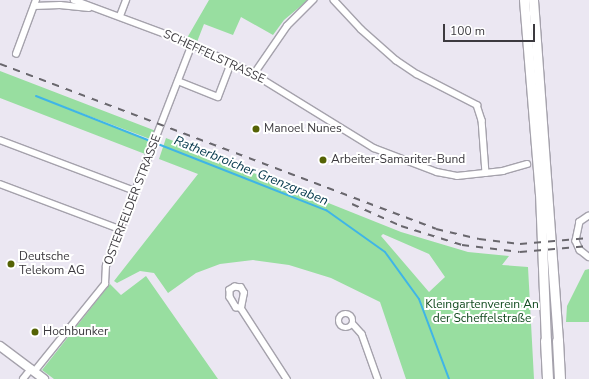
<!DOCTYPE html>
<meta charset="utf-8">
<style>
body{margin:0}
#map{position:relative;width:589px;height:379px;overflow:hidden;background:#ebe7f2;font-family:"Nunito Sans",sans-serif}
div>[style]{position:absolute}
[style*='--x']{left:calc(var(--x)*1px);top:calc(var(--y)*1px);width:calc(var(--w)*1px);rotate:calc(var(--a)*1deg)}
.green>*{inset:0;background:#98dea0}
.stream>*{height:2px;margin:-1px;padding:0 1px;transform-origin:1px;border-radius:1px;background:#3fb5e7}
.roads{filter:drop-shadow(1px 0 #a5a2ac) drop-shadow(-1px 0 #a5a2ac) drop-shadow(0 1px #a5a2ac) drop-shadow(0 -1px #a5a2ac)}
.street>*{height:5.5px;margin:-2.75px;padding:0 2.75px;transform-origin:2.75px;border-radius:2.75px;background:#fff}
.street>.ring{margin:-2.75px;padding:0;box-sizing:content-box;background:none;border:5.5px solid #fff;border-radius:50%}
.secondary>*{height:8px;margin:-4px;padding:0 4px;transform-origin:4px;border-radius:4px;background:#fff}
.primary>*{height:9px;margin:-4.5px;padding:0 4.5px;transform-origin:4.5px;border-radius:4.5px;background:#fff}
.highway>*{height:10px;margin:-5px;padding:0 5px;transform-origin:5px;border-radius:5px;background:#fff}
.rail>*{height:2px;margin-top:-1px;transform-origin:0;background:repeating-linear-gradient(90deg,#69676d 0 7px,transparent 0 14px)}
.dots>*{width:11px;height:11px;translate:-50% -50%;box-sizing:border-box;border:2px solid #fff;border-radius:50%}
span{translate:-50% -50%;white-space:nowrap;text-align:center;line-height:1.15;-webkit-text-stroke:4px #fff;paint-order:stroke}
.street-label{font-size:12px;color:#3c3a3f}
.poi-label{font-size:12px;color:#3c3a3f}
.left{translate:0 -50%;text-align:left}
.park-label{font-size:12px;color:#124b1f}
.water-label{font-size:13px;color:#00364a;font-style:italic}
.scale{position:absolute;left:443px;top:24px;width:92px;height:18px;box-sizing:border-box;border:2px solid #3c3a3f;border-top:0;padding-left:5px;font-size:12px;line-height:14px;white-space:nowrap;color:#3c3a3f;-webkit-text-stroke:3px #fff;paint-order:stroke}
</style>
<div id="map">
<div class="green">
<div style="clip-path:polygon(209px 0,308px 0,284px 20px,273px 35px,241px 17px,233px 35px,204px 24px,197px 42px,187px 38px)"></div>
<div style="clip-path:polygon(0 71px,156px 131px,150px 139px,36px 96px,150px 141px,145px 154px,0 98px)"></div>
<div style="clip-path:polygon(evenodd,166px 138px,401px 232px,468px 252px,509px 256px,502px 265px,528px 267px,534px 379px,406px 379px,380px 302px,331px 278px,289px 265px,253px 260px,220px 264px,196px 273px,168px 293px,154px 273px,140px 271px,117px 283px,114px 281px,198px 174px,159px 159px,166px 138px,383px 234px,429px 254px,445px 277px,429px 292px,381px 236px,383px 234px)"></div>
<div style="clip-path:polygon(589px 269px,589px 322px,566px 322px,567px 306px,585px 270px)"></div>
<div style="clip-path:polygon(146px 276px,218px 379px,54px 379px,42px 370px,110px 284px,121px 295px)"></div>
</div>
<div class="stream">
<div style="--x:36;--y:96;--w:312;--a:21.5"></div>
<div style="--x:326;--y:210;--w:72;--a:35.4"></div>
<div style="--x:385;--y:252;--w:58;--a:54.1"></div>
<div style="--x:419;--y:299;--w:85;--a:69.4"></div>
</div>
<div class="roads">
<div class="street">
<div style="--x:74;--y:0;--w:126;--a:20.4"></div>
<div style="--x:192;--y:44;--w:69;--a:25.8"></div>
<div style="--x:254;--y:74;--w:141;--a:31.7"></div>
<div style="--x:374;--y:148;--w:67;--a:20.9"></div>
<div style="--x:437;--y:172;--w:20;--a:11"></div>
<div style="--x:457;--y:176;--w:46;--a:-6.2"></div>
<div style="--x:503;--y:171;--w:25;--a:-16"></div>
<div style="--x:334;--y:0;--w:40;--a:47"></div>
<div style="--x:361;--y:29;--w:47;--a:41.5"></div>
<div style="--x:396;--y:60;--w:25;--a:34"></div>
<div style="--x:417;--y:74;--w:68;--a:27.3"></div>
<div style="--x:477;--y:105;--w:16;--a:72"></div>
<div style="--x:482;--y:120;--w:53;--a:85.7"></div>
<div style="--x:34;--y:6;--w:26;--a:-2"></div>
<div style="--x:60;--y:5;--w:29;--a:6"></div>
<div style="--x:120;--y:16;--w:17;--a:-69"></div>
<div style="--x:16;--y:54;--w:58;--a:-69.7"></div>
<div style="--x:254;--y:74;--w:58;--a:-55.5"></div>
<div style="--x:287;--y:26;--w:37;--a:-45"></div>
<div style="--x:178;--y:81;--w:43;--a:21.8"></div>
<div style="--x:218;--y:97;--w:36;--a:-69"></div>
<div style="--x:0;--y:140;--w:144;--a:20.7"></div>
<div style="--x:0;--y:184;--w:128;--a:20.6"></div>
<div style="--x:589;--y:216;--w:11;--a:146"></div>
<div style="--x:580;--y:222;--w:19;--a:102"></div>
<div style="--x:576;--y:241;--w:10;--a:66"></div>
<div style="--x:580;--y:250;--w:11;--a:38"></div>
<div style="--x:241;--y:308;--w:15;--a:-79"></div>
<div style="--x:244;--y:293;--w:6;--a:-121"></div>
<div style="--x:241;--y:288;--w:6;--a:-171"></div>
<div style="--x:235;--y:287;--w:6;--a:149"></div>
<div style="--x:230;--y:290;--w:7;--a:90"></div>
<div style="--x:230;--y:297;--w:12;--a:59"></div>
<div style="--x:236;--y:307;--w:5;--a:11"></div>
<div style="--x:241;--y:308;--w:85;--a:57.1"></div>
<div class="ring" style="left:339px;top:314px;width:8.5px;height:8.5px"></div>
<div style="--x:353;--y:324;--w:13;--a:48"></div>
<div style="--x:362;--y:334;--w:48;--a:70.4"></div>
<div style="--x:34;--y:372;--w:113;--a:-51.1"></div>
<div style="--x:105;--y:284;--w:18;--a:-87"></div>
<div style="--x:106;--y:266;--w:238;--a:-68.8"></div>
<div style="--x:23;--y:379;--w:13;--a:-51"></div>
</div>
<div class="secondary">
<div style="--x:0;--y:346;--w:55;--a:36.9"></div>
</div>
<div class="primary">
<div style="--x:524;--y:0;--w:194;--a:85.3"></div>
<div style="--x:540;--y:193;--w:148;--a:87.7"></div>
<div style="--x:533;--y:0;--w:342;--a:85.8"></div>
</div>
<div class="highway">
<div style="--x:546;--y:341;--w:38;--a:87"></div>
<div style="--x:558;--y:341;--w:38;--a:87"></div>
</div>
</div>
<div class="rail">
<div style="--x:0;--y:64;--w:466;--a:20.7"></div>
<div style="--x:436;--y:229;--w:44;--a:13.1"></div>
<div style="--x:479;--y:239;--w:41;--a:7"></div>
<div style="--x:520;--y:244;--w:69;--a:-5"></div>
<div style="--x:352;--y:204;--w:54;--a:24.2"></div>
<div style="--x:401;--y:226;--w:64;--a:17.3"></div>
<div style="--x:462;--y:245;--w:58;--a:6.9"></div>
<div style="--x:520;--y:252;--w:69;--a:-5"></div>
</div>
<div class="dots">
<div style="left:256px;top:129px;background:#556305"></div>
<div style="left:323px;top:160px;background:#556305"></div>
<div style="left:11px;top:264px;background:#556305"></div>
<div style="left:35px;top:332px;background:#556305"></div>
</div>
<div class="street-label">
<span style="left:214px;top:57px;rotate:25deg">SCHEFFELSTRASSE</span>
<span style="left:133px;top:200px;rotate:-69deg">OSTERFELDER STRASSE</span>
</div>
<div class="poi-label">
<span class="left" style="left:264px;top:129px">Manoel Nunes</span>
<span class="left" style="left:331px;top:160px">Arbeiter-Samariter-Bund</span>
<span class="left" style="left:19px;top:264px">Deutsche<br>Telekom AG</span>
<span class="left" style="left:43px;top:332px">Hochbunker</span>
</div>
<div class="park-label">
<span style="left:482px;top:312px">Kleingartenverein An<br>der Scheffelstraße</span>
</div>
<div class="water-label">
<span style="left:251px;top:171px;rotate:22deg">Ratherbroicher Grenzgraben</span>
</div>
<div class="scale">100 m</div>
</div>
